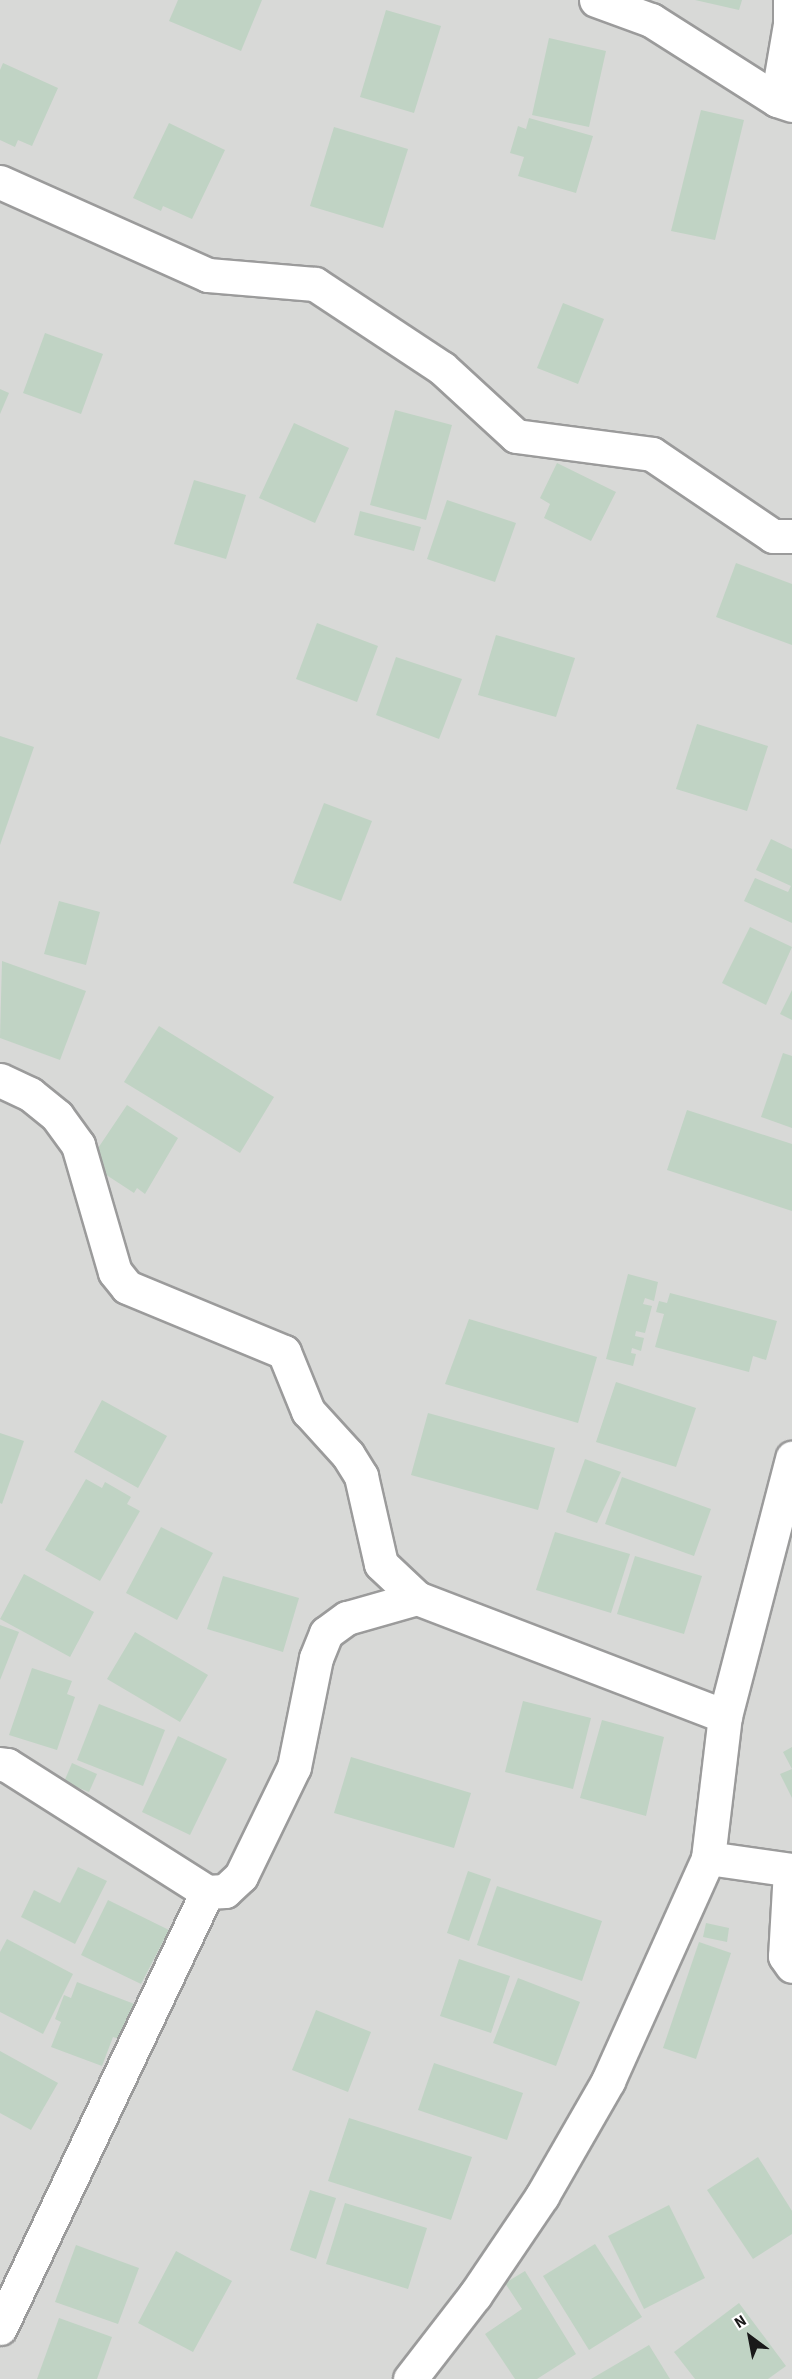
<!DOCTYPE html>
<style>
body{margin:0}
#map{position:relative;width:792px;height:2379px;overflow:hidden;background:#e0ece5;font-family:"Source Sans 3",sans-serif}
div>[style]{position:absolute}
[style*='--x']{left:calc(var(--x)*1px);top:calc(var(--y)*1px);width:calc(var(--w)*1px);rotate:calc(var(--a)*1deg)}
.residential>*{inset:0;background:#d8d9d7}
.building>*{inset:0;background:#c0d3c4}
.roads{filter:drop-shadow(2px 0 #9b9b9b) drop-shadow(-2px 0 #9b9b9b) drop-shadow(0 2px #9b9b9b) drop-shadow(0 -2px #9b9b9b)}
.minor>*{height:33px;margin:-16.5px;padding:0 16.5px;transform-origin:16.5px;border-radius:16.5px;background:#fff}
span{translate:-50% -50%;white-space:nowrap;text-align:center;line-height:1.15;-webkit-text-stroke:5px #fff;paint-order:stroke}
.north{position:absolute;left:720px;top:2307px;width:60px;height:60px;-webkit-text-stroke:4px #fff;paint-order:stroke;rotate:328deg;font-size:16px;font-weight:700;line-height:24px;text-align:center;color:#1a1a1a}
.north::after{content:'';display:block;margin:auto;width:21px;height:27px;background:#1a1a1a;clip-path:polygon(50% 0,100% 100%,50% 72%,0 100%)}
</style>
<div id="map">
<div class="residential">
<div style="clip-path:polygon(0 0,792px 0,792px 2379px,0 2379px)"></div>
</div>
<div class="building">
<div style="clip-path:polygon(178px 0,262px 0,241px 51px,169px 21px)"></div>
<div style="clip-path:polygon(695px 0,742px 0,739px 10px)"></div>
<div style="clip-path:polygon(386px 10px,441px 26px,414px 113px,360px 97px)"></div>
<div style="clip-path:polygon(549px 38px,606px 51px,589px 127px,532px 115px)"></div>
<div style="clip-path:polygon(3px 63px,58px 88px,32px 146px,18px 140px,15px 147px,0 140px,0 70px)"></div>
<div style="clip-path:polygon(701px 110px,744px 120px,715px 240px,671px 231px)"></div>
<div style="clip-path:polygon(529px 118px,593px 136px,576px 193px,518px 176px,524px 157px,510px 153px,518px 126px,526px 129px)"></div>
<div style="clip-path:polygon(169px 123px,225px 150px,192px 219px,163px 206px,161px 211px,133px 198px)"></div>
<div style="clip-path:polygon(334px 127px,408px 149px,383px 228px,310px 206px)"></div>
<div style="clip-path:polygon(563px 303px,604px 319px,578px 384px,537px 368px)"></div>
<div style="clip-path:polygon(45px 333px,103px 354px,81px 414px,23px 393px)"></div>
<div style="clip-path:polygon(0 389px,9px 393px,0 414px)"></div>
<div style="clip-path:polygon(395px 410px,452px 425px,426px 520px,370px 505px)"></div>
<div style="clip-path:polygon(294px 423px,349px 448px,315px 523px,259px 498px)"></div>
<div style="clip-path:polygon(557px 463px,616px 492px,591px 541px,544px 518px,550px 504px,540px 498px)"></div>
<div style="clip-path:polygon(194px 480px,246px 495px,226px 559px,174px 544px)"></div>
<div style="clip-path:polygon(447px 500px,516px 523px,495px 582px,427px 559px)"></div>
<div style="clip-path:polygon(360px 511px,421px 527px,414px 551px,354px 535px)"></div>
<div style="clip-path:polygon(736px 563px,792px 584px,792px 645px,716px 617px)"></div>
<div style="clip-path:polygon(317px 623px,378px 646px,357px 702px,296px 679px)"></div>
<div style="clip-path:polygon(496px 635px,575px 658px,556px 717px,478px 695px)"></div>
<div style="clip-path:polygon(396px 657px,462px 679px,439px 739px,376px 715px)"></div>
<div style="clip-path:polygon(697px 724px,768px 746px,747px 811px,676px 789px)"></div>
<div style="clip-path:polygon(0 736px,34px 747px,0 845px)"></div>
<div style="clip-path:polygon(324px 803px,372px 821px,341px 901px,293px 883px)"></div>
<div style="clip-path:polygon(771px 839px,792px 849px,792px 923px,744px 901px,755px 878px,788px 892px,791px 886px,756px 870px)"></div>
<div style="clip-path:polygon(59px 901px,100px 912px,86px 965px,44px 954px)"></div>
<div style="clip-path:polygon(750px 927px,792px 947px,766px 1005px,722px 983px)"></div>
<div style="clip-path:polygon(2px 961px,86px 991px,60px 1060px,0 1038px)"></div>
<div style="clip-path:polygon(792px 990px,792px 1020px,780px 1014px)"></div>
<div style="clip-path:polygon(159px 1026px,274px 1097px,240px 1153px,124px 1082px)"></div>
<div style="clip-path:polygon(783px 1053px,792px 1056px,792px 1128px,761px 1117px)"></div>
<div style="clip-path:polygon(127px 1105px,178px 1138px,145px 1194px,137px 1188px,134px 1193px,88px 1163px)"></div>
<div style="clip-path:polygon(687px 1110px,792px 1144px,792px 1211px,667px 1170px)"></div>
<div style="clip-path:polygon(628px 1274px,658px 1282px,654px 1301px,645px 1298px,643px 1304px,652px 1306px,645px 1333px,636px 1331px,635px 1336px,644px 1338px,641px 1351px,632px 1348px,631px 1353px,636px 1354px,633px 1366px,606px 1359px)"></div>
<div style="clip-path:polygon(670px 1293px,777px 1321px,766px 1360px,753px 1356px,749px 1372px,655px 1347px,664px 1314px,656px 1312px,659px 1301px,667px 1303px)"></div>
<div style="clip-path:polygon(469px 1319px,597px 1357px,578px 1423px,445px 1384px)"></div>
<div style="clip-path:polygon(616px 1382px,696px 1408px,676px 1467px,596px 1442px)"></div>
<div style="clip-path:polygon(102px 1400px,167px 1436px,138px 1488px,74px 1452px)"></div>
<div style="clip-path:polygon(428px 1413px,555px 1448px,538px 1510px,411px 1475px)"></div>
<div style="clip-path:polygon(0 1433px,24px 1441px,2px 1504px,0 1503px)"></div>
<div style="clip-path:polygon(585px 1459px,621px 1472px,597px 1523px,566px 1512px)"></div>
<div style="clip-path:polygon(622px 1477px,711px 1509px,694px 1556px,605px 1524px)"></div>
<div style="clip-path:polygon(86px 1479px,102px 1488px,105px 1482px,131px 1497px,127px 1504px,140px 1511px,100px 1581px,45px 1550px)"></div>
<div style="clip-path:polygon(161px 1527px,213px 1553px,177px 1620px,126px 1593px)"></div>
<div style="clip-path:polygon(555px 1532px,630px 1554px,611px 1613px,536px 1590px)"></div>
<div style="clip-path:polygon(635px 1556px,702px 1576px,684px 1634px,617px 1614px)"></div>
<div style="clip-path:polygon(24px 1574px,94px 1612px,70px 1657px,0 1619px)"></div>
<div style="clip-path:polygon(223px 1576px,299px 1598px,283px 1652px,207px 1629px)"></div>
<div style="clip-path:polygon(0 1625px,19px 1632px,0 1680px)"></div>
<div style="clip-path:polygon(135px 1632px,208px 1675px,180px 1722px,107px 1679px)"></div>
<div style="clip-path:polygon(32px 1668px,72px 1681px,67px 1694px,75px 1697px,57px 1750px,9px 1735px)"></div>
<div style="clip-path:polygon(523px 1701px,591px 1718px,573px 1789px,505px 1772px)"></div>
<div style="clip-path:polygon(99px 1704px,165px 1730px,143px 1786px,77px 1760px)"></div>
<div style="clip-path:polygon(602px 1720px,664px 1737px,646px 1816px,580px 1798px)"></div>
<div style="clip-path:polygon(178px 1736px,227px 1759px,190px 1835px,142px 1812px)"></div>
<div style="clip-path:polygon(792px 1747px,792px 1798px,780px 1774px,792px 1769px,783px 1752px)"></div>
<div style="clip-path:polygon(351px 1757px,471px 1793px,454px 1848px,334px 1813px)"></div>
<div style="clip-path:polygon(72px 1763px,97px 1774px,89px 1792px,64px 1782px)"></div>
<div style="clip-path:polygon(78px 1867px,107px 1881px,75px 1944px,21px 1917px,34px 1890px,60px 1903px)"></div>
<div style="clip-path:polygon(468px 1871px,491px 1879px,469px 1941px,447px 1933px)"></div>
<div style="clip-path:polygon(497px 1886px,602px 1921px,582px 1981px,477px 1945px)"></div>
<div style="clip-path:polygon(108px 1900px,169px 1930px,141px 1984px,81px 1955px)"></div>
<div style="clip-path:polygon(706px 1923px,729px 1928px,727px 1942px,703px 1937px)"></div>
<div style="clip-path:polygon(7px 1939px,73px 1974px,43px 2034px,0 2012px,0 1952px)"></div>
<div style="clip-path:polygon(699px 1942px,731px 1953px,696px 2059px,663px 2048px)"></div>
<div style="clip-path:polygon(459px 1959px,510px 1976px,491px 2033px,440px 2016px)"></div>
<div style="clip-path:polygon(518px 1978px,580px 2002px,556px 2066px,493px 2043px)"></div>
<div style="clip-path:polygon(77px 1982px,137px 2005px,123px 2040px,113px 2037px,102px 2066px,51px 2047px,61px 2022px,55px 2019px,64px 1995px,71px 1998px)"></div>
<div style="clip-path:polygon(316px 2010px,371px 2032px,348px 2092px,292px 2070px)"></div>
<div style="clip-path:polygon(0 2051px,58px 2083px,31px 2130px,0 2113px)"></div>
<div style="clip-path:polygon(434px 2063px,523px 2093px,507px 2140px,418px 2110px)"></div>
<div style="clip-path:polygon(349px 2118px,472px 2157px,451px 2220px,328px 2181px)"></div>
<div style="clip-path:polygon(758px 2157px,792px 2211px,792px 2234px,753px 2259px,707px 2190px)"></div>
<div style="clip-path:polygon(310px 2190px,336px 2198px,316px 2259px,290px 2250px)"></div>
<div style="clip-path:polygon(345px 2203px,427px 2228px,408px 2289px,326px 2264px)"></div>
<div style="clip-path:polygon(669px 2205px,705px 2278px,644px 2309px,608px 2236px)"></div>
<div style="clip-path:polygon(595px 2244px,642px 2317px,589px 2350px,543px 2276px)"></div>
<div style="clip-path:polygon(76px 2245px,139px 2268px,118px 2324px,55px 2302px)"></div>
<div style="clip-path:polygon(176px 2251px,232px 2281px,193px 2352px,138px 2323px)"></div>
<div style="clip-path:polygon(525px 2271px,576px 2354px,537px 2379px,515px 2379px,485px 2334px,522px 2309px,505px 2283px)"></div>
<div style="clip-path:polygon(739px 2303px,786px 2366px,768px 2379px,695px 2379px,674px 2352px)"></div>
<div style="clip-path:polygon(59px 2318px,112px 2337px,97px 2379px,37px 2379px)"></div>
<div style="clip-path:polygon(649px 2345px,670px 2379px,591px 2379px)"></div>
</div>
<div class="roads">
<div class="minor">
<div style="--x:596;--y:0;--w:59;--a:20"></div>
<div style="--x:651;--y:20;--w:149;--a:32.4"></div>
<div style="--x:790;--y:0;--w:24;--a:90"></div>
<div style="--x:790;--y:24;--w:77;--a:99.7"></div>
<div style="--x:777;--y:100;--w:16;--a:18"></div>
<div style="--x:0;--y:182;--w:228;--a:24.1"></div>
<div style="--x:208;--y:275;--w:107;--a:4.8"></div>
<div style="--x:315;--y:284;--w:152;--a:33.5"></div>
<div style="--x:442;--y:368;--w:100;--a:42.6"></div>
<div style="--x:516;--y:436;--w:137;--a:7.5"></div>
<div style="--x:652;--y:454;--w:146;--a:34.1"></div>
<div style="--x:773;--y:536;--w:19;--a:0"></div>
<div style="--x:0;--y:1080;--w:33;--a:25"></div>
<div style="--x:30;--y:1094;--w:35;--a:39"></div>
<div style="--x:57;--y:1116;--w:36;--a:54"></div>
<div style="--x:78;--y:1145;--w:132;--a:73.8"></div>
<div style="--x:115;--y:1272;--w:19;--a:51"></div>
<div style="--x:127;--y:1287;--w:170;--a:22.5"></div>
<div style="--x:284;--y:1352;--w:64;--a:67.9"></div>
<div style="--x:308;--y:1411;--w:59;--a:47.7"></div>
<div style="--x:348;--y:1455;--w:25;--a:58"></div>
<div style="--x:361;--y:1476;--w:90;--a:77.2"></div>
<div style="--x:381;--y:1564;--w:50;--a:43.4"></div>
<div style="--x:417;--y:1598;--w:330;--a:21"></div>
<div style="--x:0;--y:1764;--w:7;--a:8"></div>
<div style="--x:7;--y:1765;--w:237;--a:32.4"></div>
<div style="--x:207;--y:1892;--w:18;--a:-3"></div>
<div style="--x:225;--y:1891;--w:22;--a:-43"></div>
<div style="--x:241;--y:1876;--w:121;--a:-64.1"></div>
<div style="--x:294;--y:1767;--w:111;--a:-78.6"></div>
<div style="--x:316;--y:1658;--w:27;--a:-68"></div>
<div style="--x:326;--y:1633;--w:26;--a:-36"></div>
<div style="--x:347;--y:1618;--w:73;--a:-15.9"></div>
<div style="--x:708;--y:1858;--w:85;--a:8.1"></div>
<div style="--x:790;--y:1870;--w:86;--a:93.3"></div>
<div style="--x:785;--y:1956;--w:12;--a:55"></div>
<div style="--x:0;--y:2328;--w:483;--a:-64.6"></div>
<div style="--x:410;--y:2379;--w:106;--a:-52.3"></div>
<div style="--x:475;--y:2295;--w:120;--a:-55.9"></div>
<div style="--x:542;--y:2196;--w:133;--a:-60.1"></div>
<div style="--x:608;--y:2081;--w:244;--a:-65.8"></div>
<div style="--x:708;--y:1858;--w:143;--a:-83.2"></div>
<div style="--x:725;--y:1716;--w:267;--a:-75.4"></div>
</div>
</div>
<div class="north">N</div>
</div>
